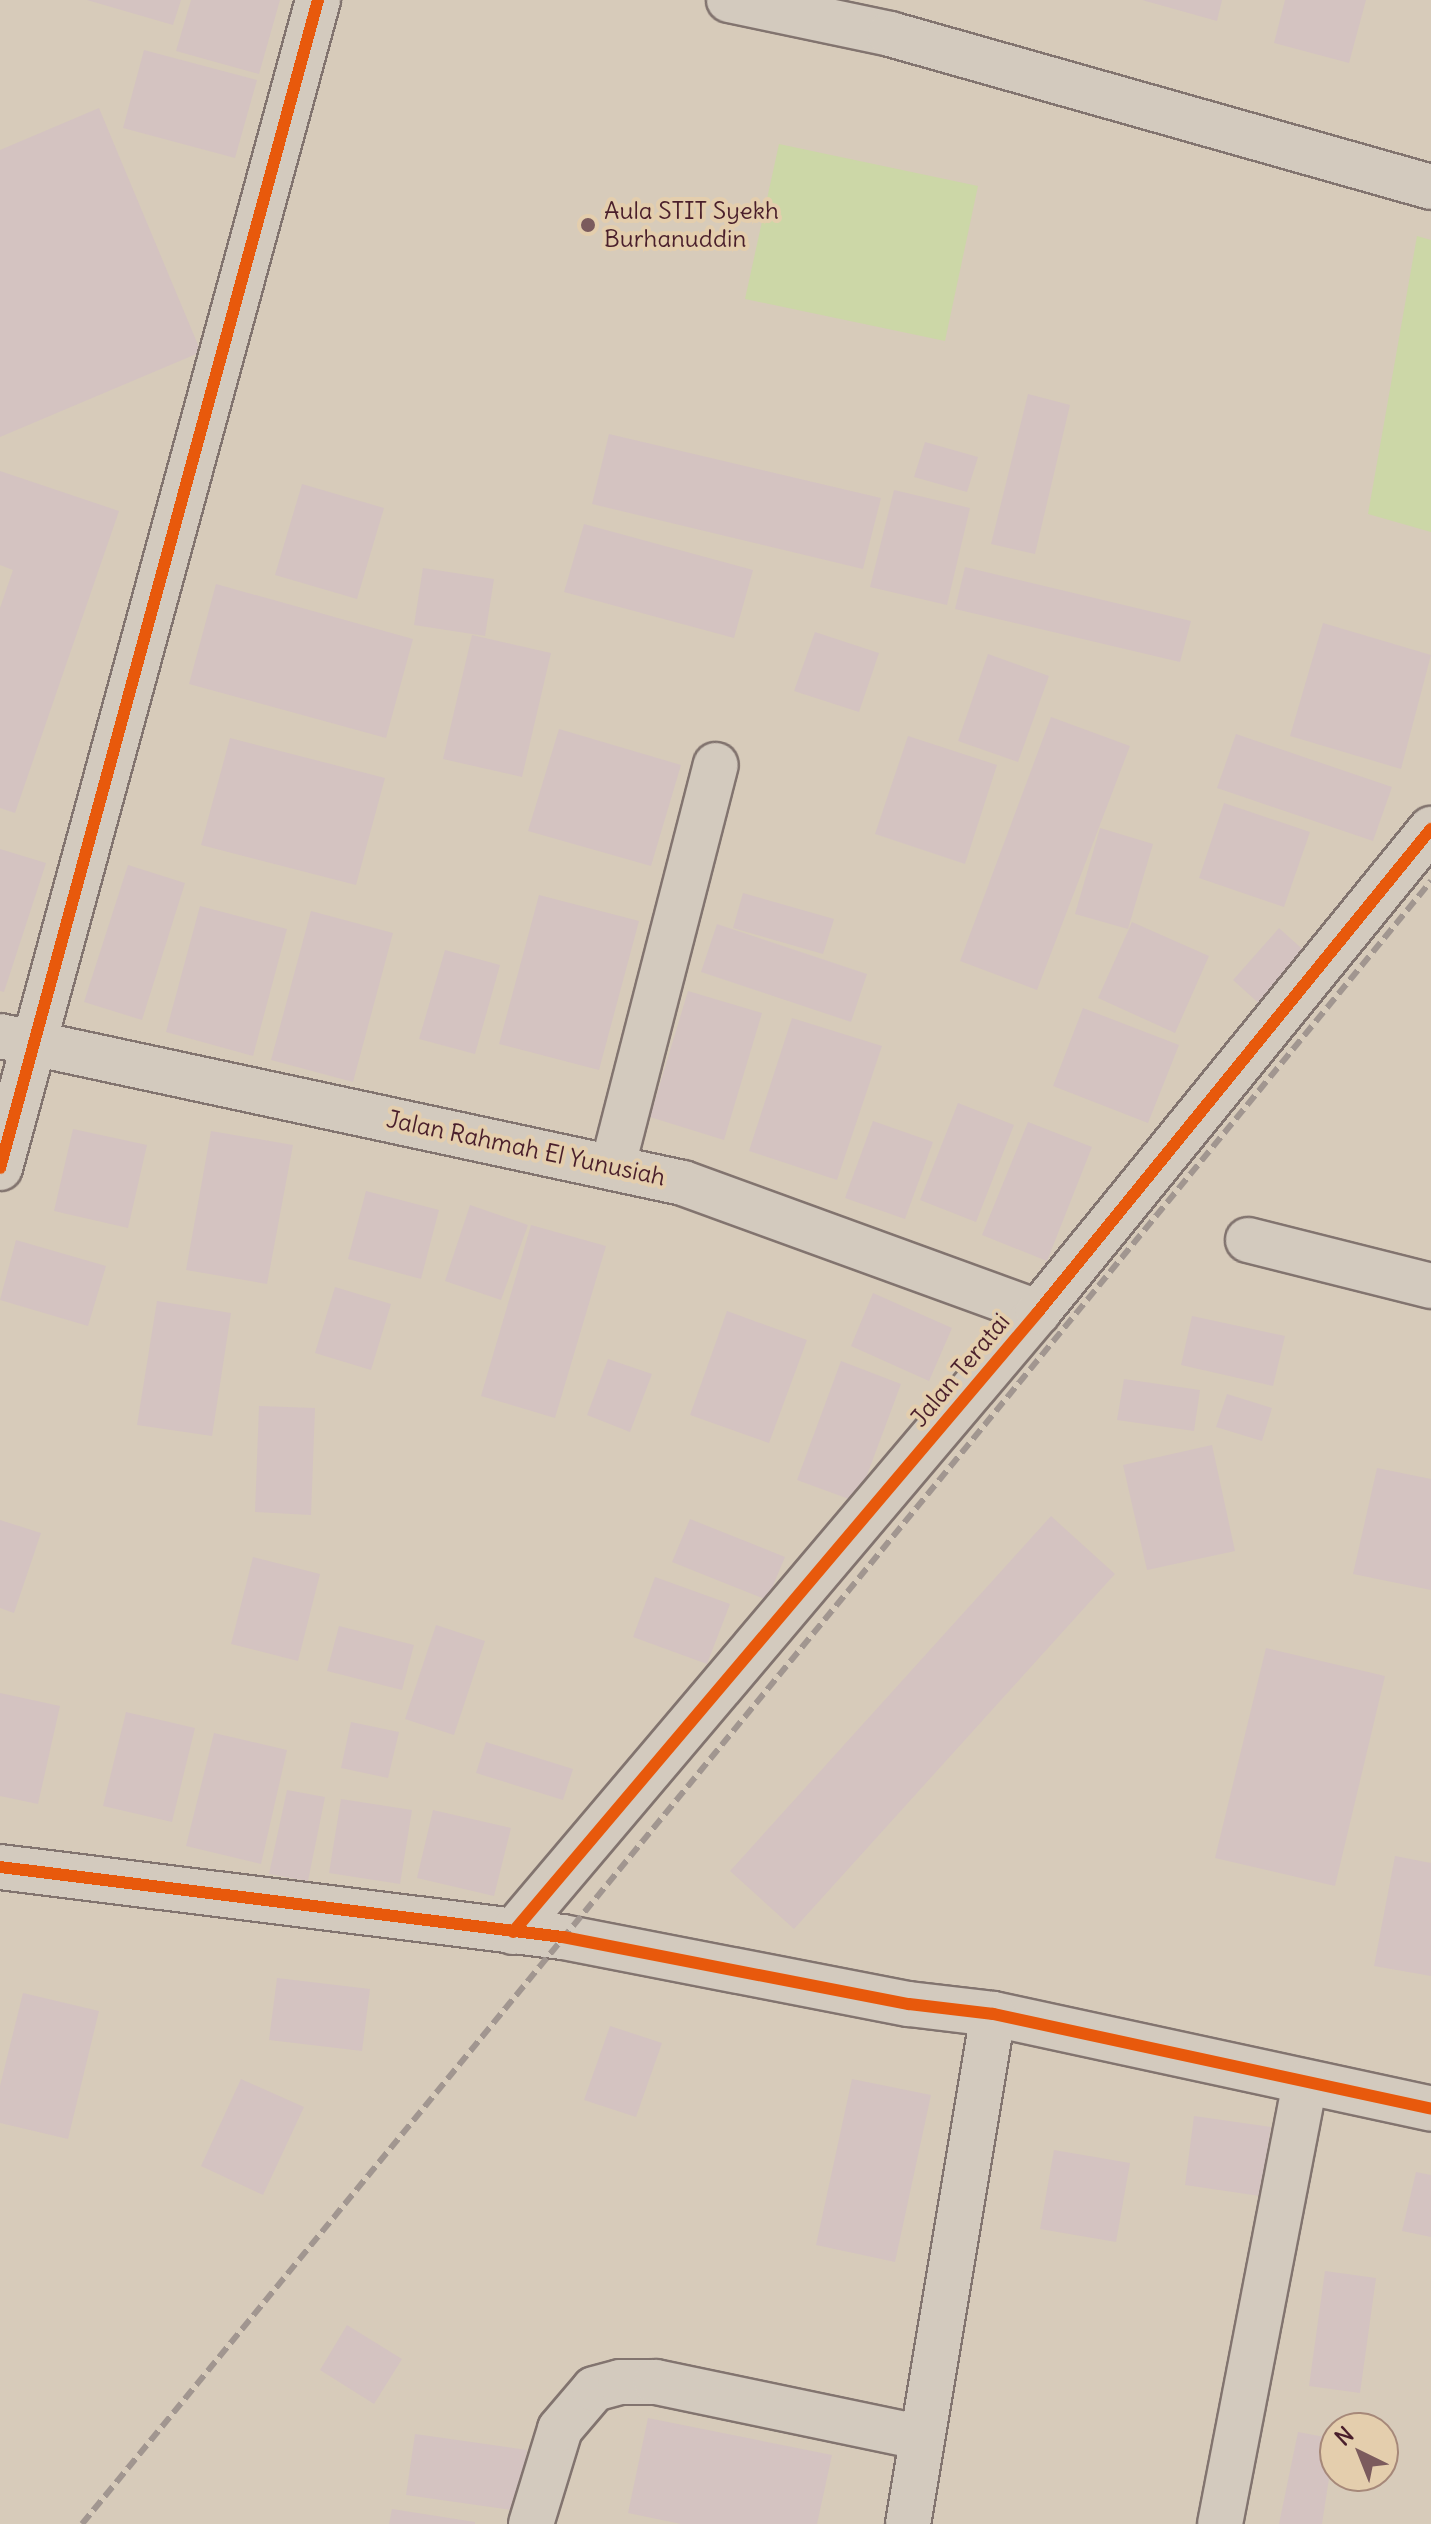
<!DOCTYPE html>
<style>
body{margin:0}
#map{position:relative;width:1431px;height:2524px;overflow:hidden;background:#d7cbba;font-family:Delius,sans-serif}
div>[style]{position:absolute}
[style*='--x']{left:calc(var(--x)*1px);top:calc(var(--y)*1px);width:calc(var(--w)*1px);rotate:calc(var(--a)*1deg)}
.green>*{inset:0;background:#ccd7a7}
.building>*{inset:0;background:#d4c3c1}
.roads{filter:drop-shadow(2px 0 #82746f) drop-shadow(-2px 0 #82746f) drop-shadow(0 2px #82746f) drop-shadow(0 -2px #82746f)}
.minor>*{height:44px;margin:-22px;padding:0 22px;transform-origin:22px;border-radius:22px;background:#d3cabe}
.rail>*{height:6px;margin-top:-3px;transform-origin:0;background:repeating-linear-gradient(90deg,#a19690 0 12px,transparent 0 18px)}
.cycleway>*{height:12px;margin:-6px;padding:0 6px;transform-origin:6px;border-radius:6px;background:#e8590c}
.dots>*{width:22px;height:22px;translate:-50% -50%;box-sizing:border-box;border:4px solid #e4cead;border-radius:50%}
span{translate:-50% -50%;white-space:nowrap;text-align:center;line-height:1.15;-webkit-text-stroke:8px #e4cead;paint-order:stroke}
.poi-label{font-size:24px;color:#4a1f2b}
.left{translate:0 -50%;text-align:left}
.street-label{font-size:24px;color:#4a1f2b}
.north{position:absolute;left:1319px;top:2412px;width:80px;height:80px;box-sizing:border-box;background:#e4cead;border:2px solid #a68879;border-radius:50%;rotate:317deg;font-size:22px;font-weight:700;line-height:32px;text-align:center;color:#4a1f2b}
.north::after{content:'';display:block;margin:auto;width:28px;height:36px;background:#7b5b5d;clip-path:polygon(50% 0,100% 100%,50% 72%,0 100%)}
</style>
<div id="map">
<div class="green">
<div style="clip-path:polygon(779px 144px,978px 186px,945px 341px,745px 299px)"></div>
<div style="clip-path:polygon(1417px 236px,1431px 240px,1431px 532px,1368px 514px)"></div>
</div>
<div class="building">
<div style="clip-path:polygon(87px 0,181px 0,173px 25px)"></div>
<div style="clip-path:polygon(191px 0,280px 0,259px 74px,176px 51px)"></div>
<div style="clip-path:polygon(1142px 0,1222px 0,1217px 21px)"></div>
<div style="clip-path:polygon(1285px 0,1366px 0,1349px 63px,1274px 43px)"></div>
<div style="clip-path:polygon(144px 50px,257px 80px,235px 158px,123px 128px)"></div>
<div style="clip-path:polygon(99px 108px,201px 352px,0 437px,0 150px)"></div>
<div style="clip-path:polygon(1028px 394px,1070px 405px,1035px 554px,991px 544px)"></div>
<div style="clip-path:polygon(609px 434px,881px 498px,863px 569px,592px 504px)"></div>
<div style="clip-path:polygon(925px 442px,978px 457px,967px 492px,914px 477px)"></div>
<div style="clip-path:polygon(0 471px,119px 511px,15px 813px,0 808px,0 608px,13px 570px,0 565px)"></div>
<div style="clip-path:polygon(302px 484px,384px 508px,357px 599px,275px 575px)"></div>
<div style="clip-path:polygon(894px 490px,970px 508px,947px 605px,870px 587px)"></div>
<div style="clip-path:polygon(584px 524px,753px 570px,734px 638px,564px 592px)"></div>
<div style="clip-path:polygon(965px 567px,1191px 621px,1180px 662px,955px 609px)"></div>
<div style="clip-path:polygon(423px 568px,494px 579px,485px 636px,414px 625px)"></div>
<div style="clip-path:polygon(216px 584px,413px 639px,386px 738px,189px 684px)"></div>
<div style="clip-path:polygon(1323px 623px,1431px 655px,1401px 769px,1290px 736px)"></div>
<div style="clip-path:polygon(815px 632px,879px 653px,859px 712px,794px 691px)"></div>
<div style="clip-path:polygon(472px 635px,551px 653px,522px 777px,443px 759px)"></div>
<div style="clip-path:polygon(988px 654px,1049px 676px,1018px 762px,958px 741px)"></div>
<div style="clip-path:polygon(1051px 717px,1130px 746px,1037px 990px,960px 961px)"></div>
<div style="clip-path:polygon(559px 729px,681px 765px,651px 866px,528px 831px)"></div>
<div style="clip-path:polygon(1236px 734px,1392px 787px,1373px 841px,1217px 788px)"></div>
<div style="clip-path:polygon(908px 736px,997px 765px,965px 864px,875px 834px)"></div>
<div style="clip-path:polygon(230px 738px,385px 778px,356px 885px,201px 845px)"></div>
<div style="clip-path:polygon(1224px 803px,1310px 832px,1284px 907px,1199px 878px)"></div>
<div style="clip-path:polygon(1100px 828px,1153px 844px,1128px 929px,1075px 914px)"></div>
<div style="clip-path:polygon(0 849px,46px 863px,4px 992px,0 991px)"></div>
<div style="clip-path:polygon(128px 865px,185px 883px,142px 1020px,84px 1002px)"></div>
<div style="clip-path:polygon(743px 893px,834px 919px,823px 954px,733px 928px)"></div>
<div style="clip-path:polygon(539px 895px,639px 921px,599px 1070px,499px 1044px)"></div>
<div style="clip-path:polygon(200px 906px,287px 929px,253px 1056px,166px 1032px)"></div>
<div style="clip-path:polygon(311px 911px,393px 933px,353px 1082px,271px 1060px)"></div>
<div style="clip-path:polygon(1132px 922px,1209px 956px,1175px 1033px,1098px 998px)"></div>
<div style="clip-path:polygon(717px 924px,867px 974px,851px 1022px,701px 972px)"></div>
<div style="clip-path:polygon(1279px 928px,1310px 956px,1264px 1008px,1233px 980px)"></div>
<div style="clip-path:polygon(445px 950px,500px 965px,475px 1054px,419px 1039px)"></div>
<div style="clip-path:polygon(688px 991px,762px 1013px,724px 1140px,650px 1117px)"></div>
<div style="clip-path:polygon(1083px 1008px,1179px 1045px,1148px 1123px,1053px 1086px)"></div>
<div style="clip-path:polygon(792px 1018px,882px 1046px,837px 1180px,749px 1151px)"></div>
<div style="clip-path:polygon(958px 1103px,1014px 1125px,976px 1222px,920px 1200px)"></div>
<div style="clip-path:polygon(873px 1121px,933px 1142px,905px 1219px,845px 1198px)"></div>
<div style="clip-path:polygon(1028px 1122px,1092px 1147px,1047px 1261px,982px 1235px)"></div>
<div style="clip-path:polygon(73px 1129px,147px 1145px,128px 1228px,54px 1211px)"></div>
<div style="clip-path:polygon(211px 1131px,293px 1145px,267px 1284px,186px 1270px)"></div>
<div style="clip-path:polygon(366px 1191px,439px 1210px,421px 1279px,348px 1259px)"></div>
<div style="clip-path:polygon(470px 1205px,528px 1225px,501px 1300px,445px 1281px)"></div>
<div style="clip-path:polygon(531px 1225px,606px 1246px,555px 1418px,481px 1396px)"></div>
<div style="clip-path:polygon(16px 1240px,106px 1266px,88px 1326px,0 1300px)"></div>
<div style="clip-path:polygon(335px 1287px,391px 1304px,371px 1370px,315px 1353px)"></div>
<div style="clip-path:polygon(873px 1293px,952px 1328px,929px 1381px,851px 1346px)"></div>
<div style="clip-path:polygon(157px 1301px,231px 1313px,212px 1436px,137px 1425px)"></div>
<div style="clip-path:polygon(727px 1311px,807px 1340px,769px 1443px,690px 1415px)"></div>
<div style="clip-path:polygon(1192px 1316px,1285px 1336px,1273px 1386px,1181px 1365px)"></div>
<div style="clip-path:polygon(608px 1359px,652px 1374px,630px 1432px,587px 1415px)"></div>
<div style="clip-path:polygon(841px 1361px,901px 1384px,857px 1502px,797px 1480px)"></div>
<div style="clip-path:polygon(1124px 1379px,1200px 1390px,1194px 1431px,1117px 1420px)"></div>
<div style="clip-path:polygon(1227px 1394px,1272px 1408px,1262px 1441px,1216px 1427px)"></div>
<div style="clip-path:polygon(259px 1406px,315px 1408px,311px 1515px,255px 1512px)"></div>
<div style="clip-path:polygon(1212px 1445px,1235px 1551px,1147px 1570px,1123px 1465px)"></div>
<div style="clip-path:polygon(1377px 1468px,1431px 1479px,1431px 1590px,1353px 1574px)"></div>
<div style="clip-path:polygon(1051px 1516px,1115px 1574px,794px 1929px,730px 1871px)"></div>
<div style="clip-path:polygon(690px 1519px,785px 1557px,767px 1600px,672px 1562px)"></div>
<div style="clip-path:polygon(0 1520px,41px 1533px,14px 1613px,0 1608px)"></div>
<div style="clip-path:polygon(253px 1557px,320px 1574px,298px 1661px,231px 1644px)"></div>
<div style="clip-path:polygon(655px 1577px,730px 1604px,707px 1664px,633px 1637px)"></div>
<div style="clip-path:polygon(436px 1625px,485px 1641px,454px 1735px,405px 1719px)"></div>
<div style="clip-path:polygon(339px 1626px,414px 1645px,402px 1690px,327px 1671px)"></div>
<div style="clip-path:polygon(1266px 1648px,1385px 1676px,1335px 1886px,1215px 1858px)"></div>
<div style="clip-path:polygon(0 1693px,60px 1706px,38px 1804px,0 1796px)"></div>
<div style="clip-path:polygon(126px 1712px,195px 1728px,172px 1822px,103px 1806px)"></div>
<div style="clip-path:polygon(351px 1722px,399px 1732px,388px 1778px,341px 1768px)"></div>
<div style="clip-path:polygon(214px 1733px,287px 1750px,261px 1864px,186px 1846px)"></div>
<div style="clip-path:polygon(486px 1742px,573px 1769px,563px 1800px,476px 1773px)"></div>
<div style="clip-path:polygon(287px 1790px,325px 1797px,308px 1881px,269px 1874px)"></div>
<div style="clip-path:polygon(341px 1799px,412px 1810px,400px 1884px,329px 1873px)"></div>
<div style="clip-path:polygon(433px 1810px,511px 1828px,494px 1896px,417px 1878px)"></div>
<div style="clip-path:polygon(1395px 1856px,1431px 1863px,1431px 1976px,1374px 1966px)"></div>
<div style="clip-path:polygon(277px 1978px,370px 1989px,362px 2051px,269px 2040px)"></div>
<div style="clip-path:polygon(23px 1993px,99px 2011px,68px 2139px,0 2123px,0 2086px)"></div>
<div style="clip-path:polygon(610px 2026px,662px 2043px,636px 2117px,584px 2100px)"></div>
<div style="clip-path:polygon(241px 2079px,304px 2107px,263px 2195px,201px 2166px)"></div>
<div style="clip-path:polygon(852px 2079px,931px 2095px,895px 2262px,816px 2245px)"></div>
<div style="clip-path:polygon(1194px 2116px,1271px 2127px,1260px 2196px,1185px 2185px)"></div>
<div style="clip-path:polygon(1054px 2150px,1130px 2163px,1116px 2242px,1040px 2229px)"></div>
<div style="clip-path:polygon(1416px 2172px,1431px 2175px,1431px 2237px,1402px 2231px)"></div>
<div style="clip-path:polygon(1325px 2271px,1376px 2278px,1360px 2393px,1309px 2386px)"></div>
<div style="clip-path:polygon(347px 2325px,402px 2359px,374px 2404px,320px 2370px)"></div>
<div style="clip-path:polygon(648px 2418px,832px 2455px,817px 2524px,681px 2524px,628px 2513px)"></div>
<div style="clip-path:polygon(1298px 2432px,1335px 2439px,1322px 2524px,1279px 2524px)"></div>
<div style="clip-path:polygon(415px 2434px,527px 2450px,518px 2511px,406px 2495px)"></div>
<div style="clip-path:polygon(392px 2509px,475px 2522px,475px 2524px,389px 2524px)"></div>
</div>
<div class="roads">
<div class="minor">
<div style="--x:729;--y:0;--w:165;--a:11.9"></div>
<div style="--x:890;--y:34;--w:562;--a:15.79"></div>
<div style="--x:0;--y:1036;--w:699;--a:12.15"></div>
<div style="--x:683;--y:1183;--w:378;--a:20"></div>
<div style="--x:613;--y:1165;--w:413;--a:-75.6"></div>
<div style="--x:0;--y:1168;--w:1211;--a:-74.77"></div>
<div style="--x:1248;--y:1240;--w:189;--a:14.1"></div>
<div style="--x:0;--y:1867;--w:567;--a:7.09"></div>
<div style="--x:563;--y:1937;--w:352;--a:11"></div>
<div style="--x:909;--y:2004;--w:85;--a:6.8"></div>
<div style="--x:993;--y:2014;--w:448;--a:12.2"></div>
<div style="--x:513;--y:1932;--w:812;--a:-49.74"></div>
<div style="--x:1038;--y:1312;--w:623;--a:-50.87"></div>
<div style="--x:531;--y:2524;--w:99;--a:-73"></div>
<div style="--x:560;--y:2429;--w:52;--a:-49.6"></div>
<div style="--x:594;--y:2389;--w:27;--a:-15"></div>
<div style="--x:620;--y:2382;--w:36;--a:0"></div>
<div style="--x:656;--y:2382;--w:270;--a:11.8"></div>
<div style="--x:908;--y:2524;--w:517;--a:-80.54"></div>
<div style="--x:1220;--y:2524;--w:449;--a:-79.1"></div>
</div>
</div>
<div class="rail">
<div style="--x:82;--y:2524;--w:2126;--a:-50.61"></div>
</div>
<div class="cycleway">
<div style="--x:0;--y:1168;--w:1211;--a:-74.77"></div>
<div style="--x:0;--y:1867;--w:567;--a:7.09"></div>
<div style="--x:563;--y:1937;--w:352;--a:11"></div>
<div style="--x:909;--y:2004;--w:85;--a:6.8"></div>
<div style="--x:993;--y:2014;--w:448;--a:12.2"></div>
<div style="--x:513;--y:1932;--w:812;--a:-49.74"></div>
<div style="--x:1038;--y:1312;--w:623;--a:-50.87"></div>
</div>
<div class="dots">
<div style="left:588px;top:225px;background:#7b5b5d"></div>
</div>
<div class="poi-label">
<span class="left" style="left:604px;top:225px">Aula STIT Syekh<br>Burhanuddin</span>
</div>
<div class="street-label">
<span style="left:526px;top:1148px;rotate:12deg">Jalan Rahmah El Yunusiah</span>
<span style="left:960px;top:1370px;rotate:-50deg">Jalan Teratai</span>
</div>
<div class="north">N</div>
</div>
